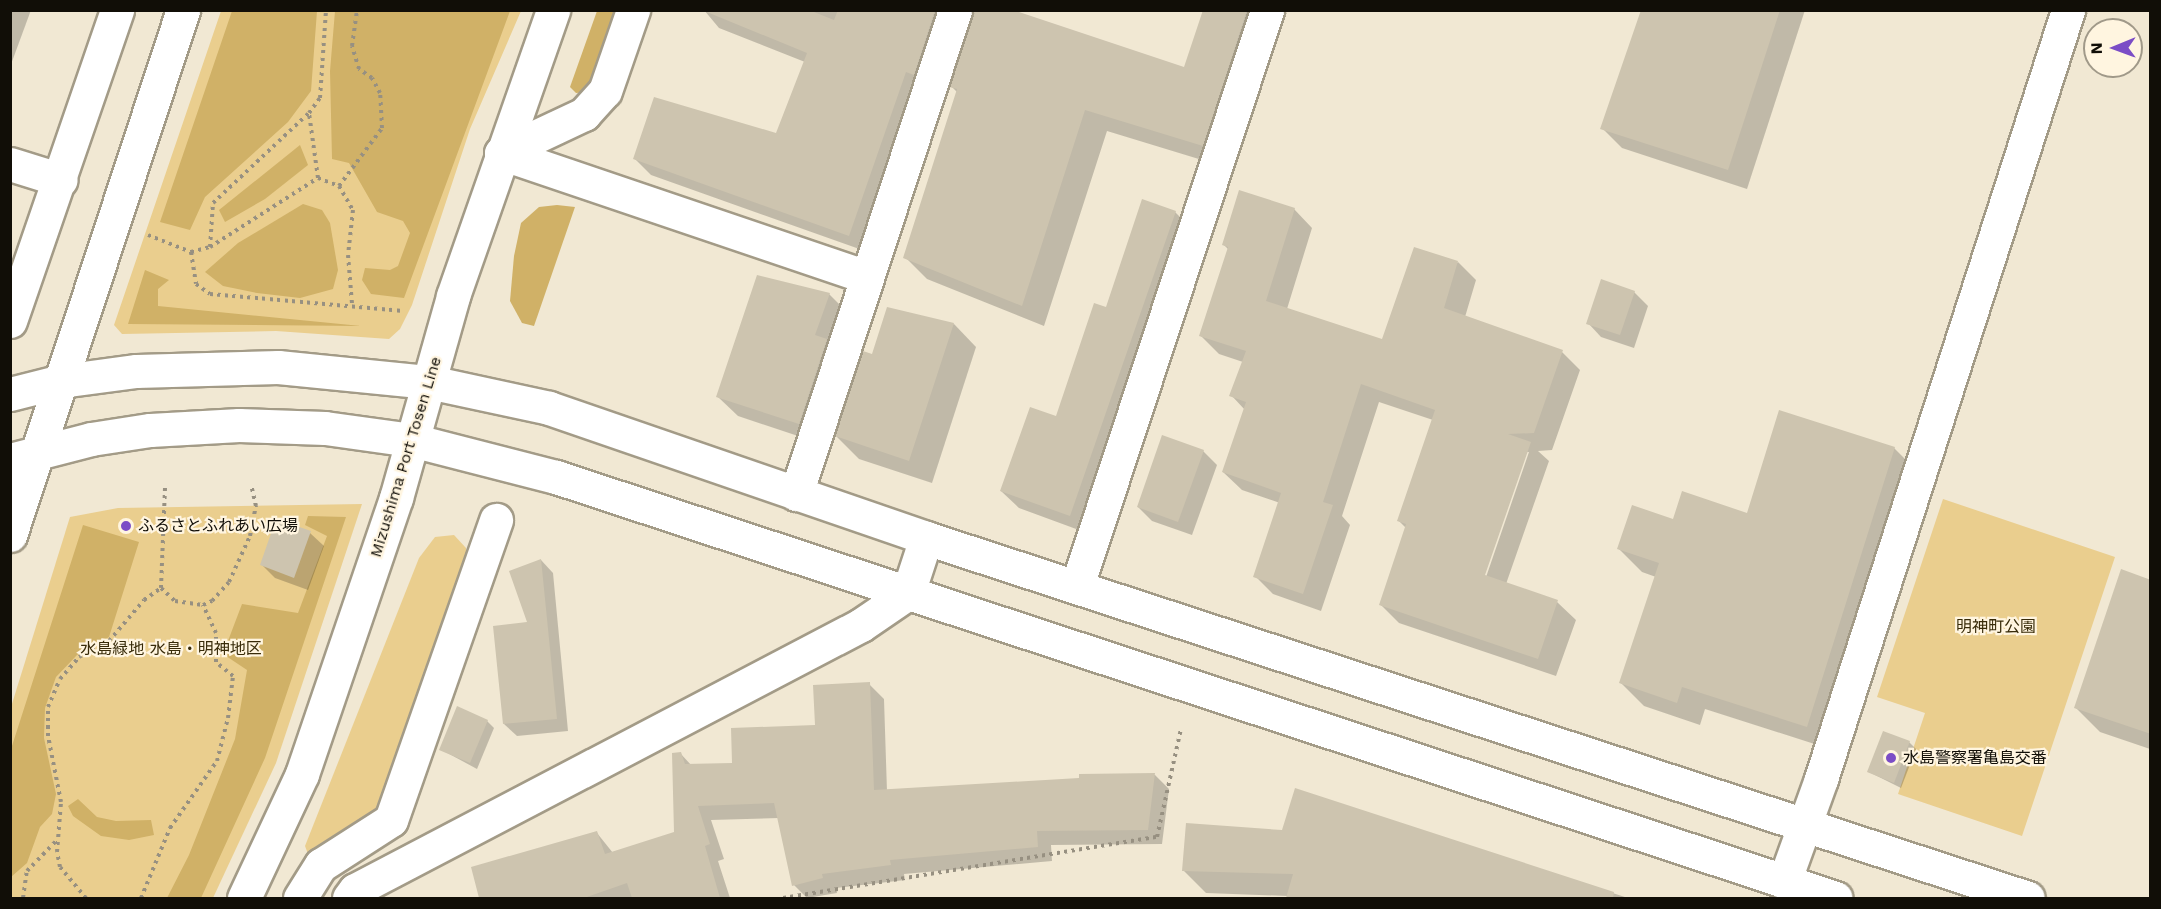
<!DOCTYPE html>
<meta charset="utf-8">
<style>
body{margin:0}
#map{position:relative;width:2161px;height:909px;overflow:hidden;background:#f1e8d3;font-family:"Work Sans","Noto Sans JP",sans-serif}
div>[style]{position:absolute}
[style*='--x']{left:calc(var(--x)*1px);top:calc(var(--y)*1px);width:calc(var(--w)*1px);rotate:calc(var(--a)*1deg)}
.green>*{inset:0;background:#eace8e}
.forest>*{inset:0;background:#d0b167}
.shadow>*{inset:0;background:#0003}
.building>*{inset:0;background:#cdc4af}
.path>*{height:4px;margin-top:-2px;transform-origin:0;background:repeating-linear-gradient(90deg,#979081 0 3px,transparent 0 7.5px)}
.roads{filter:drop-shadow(2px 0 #a39b87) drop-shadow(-2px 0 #a39b87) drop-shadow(0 2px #a39b87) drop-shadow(0 -2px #a39b87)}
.street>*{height:33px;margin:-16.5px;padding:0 16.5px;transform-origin:16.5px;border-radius:16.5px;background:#fff}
.secondary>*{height:33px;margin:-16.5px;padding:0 16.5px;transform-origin:16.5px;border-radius:16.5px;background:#fff}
.dots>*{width:16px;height:16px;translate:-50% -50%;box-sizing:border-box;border:3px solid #fff5e0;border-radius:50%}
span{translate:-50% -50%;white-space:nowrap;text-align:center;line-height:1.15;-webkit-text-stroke:4.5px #fff5e0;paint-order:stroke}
.street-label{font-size:16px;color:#110e07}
.poi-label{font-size:16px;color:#110e07}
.left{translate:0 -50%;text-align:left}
.park-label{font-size:16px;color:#382b09}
.frame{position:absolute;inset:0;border:12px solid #110e07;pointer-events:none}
.north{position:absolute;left:2083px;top:18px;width:60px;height:60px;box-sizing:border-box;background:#fff5e0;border:2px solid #a09989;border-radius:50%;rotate:269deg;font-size:16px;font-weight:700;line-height:24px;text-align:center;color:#110e07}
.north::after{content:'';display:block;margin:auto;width:21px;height:27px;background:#7b4dc6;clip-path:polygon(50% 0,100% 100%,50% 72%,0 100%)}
</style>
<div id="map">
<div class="green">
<div style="clip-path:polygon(221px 11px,521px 11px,470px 129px,412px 305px,400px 329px,389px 339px,276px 331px,122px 334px,114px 325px)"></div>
<div style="clip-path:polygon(1943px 499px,2115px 557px,2022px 836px,1898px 794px,1925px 713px,1877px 697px)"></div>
<div style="clip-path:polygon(362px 504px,276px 763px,213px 898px,11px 898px,11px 707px,70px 517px,118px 508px)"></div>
<div style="clip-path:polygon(454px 535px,466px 548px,467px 568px,388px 794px,369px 818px,308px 854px,305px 846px,419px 558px,435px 537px)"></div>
</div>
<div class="forest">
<div style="clip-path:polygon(232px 11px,317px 11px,311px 91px,288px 122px,205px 197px,190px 230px,160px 222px)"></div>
<div style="clip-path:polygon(335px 11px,510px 11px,404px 298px,371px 294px,362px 280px,365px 268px,390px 270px,398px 266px,410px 233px,403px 221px,377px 212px,349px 163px,332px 159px,330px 71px)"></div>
<div style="clip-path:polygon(597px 11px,616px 11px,587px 92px,576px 93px,570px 87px)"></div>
<div style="clip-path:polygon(300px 145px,308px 165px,265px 199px,225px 222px,219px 210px)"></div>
<div style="clip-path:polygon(303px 204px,322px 210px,330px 223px,338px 270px,333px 289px,300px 298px,257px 293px,223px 286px,205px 272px,238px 243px)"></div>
<div style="clip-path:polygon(557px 205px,575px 207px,534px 326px,522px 323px,510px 301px,514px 256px,521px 223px,539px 207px)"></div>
<div style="clip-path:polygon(145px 270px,169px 280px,158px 289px,158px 306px,361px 326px,128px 324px)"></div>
<div style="clip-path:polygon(308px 516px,346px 517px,265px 758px,201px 898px,167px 898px,189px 855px,235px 739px,247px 670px,223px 654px,242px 604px,298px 613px,327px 536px,305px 525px)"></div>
<div style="clip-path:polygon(83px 525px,139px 542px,109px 637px,77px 655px,56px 677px,45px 708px,44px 738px,56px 794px,52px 814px,40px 827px,27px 863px,11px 877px,11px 749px)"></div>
<div style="clip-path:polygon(78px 799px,97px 817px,116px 821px,151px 820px,154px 835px,129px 840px,101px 836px,73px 816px,68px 806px)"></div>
</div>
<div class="shadow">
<div style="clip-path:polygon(10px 10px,31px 10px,10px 67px)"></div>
<div style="clip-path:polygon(704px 10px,961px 10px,865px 251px,651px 175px,635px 159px,777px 135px,805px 62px,719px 28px)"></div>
<div style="clip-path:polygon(1204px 10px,1281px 10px,1225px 167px,1107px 131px,1044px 326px,927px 279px,905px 257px,958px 93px,951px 86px,1185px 69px)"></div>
<div style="clip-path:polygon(1643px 10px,1805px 10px,1747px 189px,1622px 148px,1602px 128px)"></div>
<div style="clip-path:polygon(evenodd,1294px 209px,1312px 228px,1287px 309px,1383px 341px,1458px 262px,1476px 280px,1465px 317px,1562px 352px,1580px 370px,1552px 450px,1538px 451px,1549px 461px,1506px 584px,1557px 602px,1576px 620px,1556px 676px,1399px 623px,1381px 605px,1406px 528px,1399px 521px,1433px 420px,1379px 402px,1342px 516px,1350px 525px,1321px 611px,1273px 594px,1255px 576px,1280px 503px,1242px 490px,1223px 472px,1245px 410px,1231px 395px,1243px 362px,1219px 354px,1201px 336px,1229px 250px,1223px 244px,1294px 209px,1526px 452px,1529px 452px,1484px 583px,1481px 582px,1526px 452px)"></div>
<div style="clip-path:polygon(1175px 212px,1192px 229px,1087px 533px,1019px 508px,1001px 491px,1057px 418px,1107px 309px)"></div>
<div style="clip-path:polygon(1634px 292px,1648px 306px,1634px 348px,1601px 337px,1588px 323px)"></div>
<div style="clip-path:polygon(829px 294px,849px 314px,819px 443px,738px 416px,718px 397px)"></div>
<div style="clip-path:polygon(954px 324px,976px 347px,932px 483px,859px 459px,836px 436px,873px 356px)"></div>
<div style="clip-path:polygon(1894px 448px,1917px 471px,1830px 749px,1705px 709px,1700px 725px,1644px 706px,1621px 683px,1656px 577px,1642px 572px,1619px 549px,1674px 520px,1748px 515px)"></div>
<div style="clip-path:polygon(1203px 451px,1217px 465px,1192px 535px,1152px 521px,1138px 507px)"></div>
<div style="clip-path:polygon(310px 533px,324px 546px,308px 590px,275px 578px,262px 565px)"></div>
<div style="clip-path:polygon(541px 560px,553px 573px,568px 731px,517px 736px,504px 724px)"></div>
<div style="clip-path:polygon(2150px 581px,2150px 749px,2100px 732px,2076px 708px)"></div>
<div style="clip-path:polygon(869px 684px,884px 699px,887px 791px,1155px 775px,1169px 789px,1162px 844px,1051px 845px,1052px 861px,904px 874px,905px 880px,836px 888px,837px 893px,807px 898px,794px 885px,779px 818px,711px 820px,724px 859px,718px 861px,730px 898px,481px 898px,473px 868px,597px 833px,613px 853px,676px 833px,680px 753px,692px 766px,734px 764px,816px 726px)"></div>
<div style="clip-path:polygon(487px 721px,494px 728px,477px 769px,440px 749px)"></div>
<div style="clip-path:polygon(1909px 742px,1916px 749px,1901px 788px,1869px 772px)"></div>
<div style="clip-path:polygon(1296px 790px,1628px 898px,1287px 898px,1288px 896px,1206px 893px,1184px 871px,1283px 831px)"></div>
</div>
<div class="building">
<div style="clip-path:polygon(702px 10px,809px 10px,834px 20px,838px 10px,935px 10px,914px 75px,906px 72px,849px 236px,633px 159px,654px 97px,776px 133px,807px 53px)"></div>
<div style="clip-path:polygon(973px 10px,1013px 10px,1184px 67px,1203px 10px,1247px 10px,1203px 146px,1085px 110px,1022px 306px,903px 258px,957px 89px,949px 87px)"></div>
<div style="clip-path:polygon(1641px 10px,1780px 10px,1728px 170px,1600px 129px)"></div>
<div style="clip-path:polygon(1239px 190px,1295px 208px,1266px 301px,1382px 339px,1414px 247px,1458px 261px,1444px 308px,1563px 350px,1534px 433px,1508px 434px,1531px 442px,1485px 575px,1558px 600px,1538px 659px,1379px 605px,1406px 524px,1397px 521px,1435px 410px,1361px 384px,1323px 502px,1333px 505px,1303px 594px,1253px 577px,1281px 493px,1222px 472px,1246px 402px,1229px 396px,1246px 351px,1199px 336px,1228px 247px,1222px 245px)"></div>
<div style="clip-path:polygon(1142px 199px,1176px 211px,1070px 516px,1000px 491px,1030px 407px,1056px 416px,1094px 303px,1106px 307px)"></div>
<div style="clip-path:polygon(757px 275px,830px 293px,815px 335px,827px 339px,799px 424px,716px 397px)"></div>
<div style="clip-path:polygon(1601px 279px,1635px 291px,1620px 335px,1586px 324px)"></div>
<div style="clip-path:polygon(887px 307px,954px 323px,909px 461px,835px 436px,863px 351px,872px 354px)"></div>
<div style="clip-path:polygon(1779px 410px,1895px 447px,1807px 727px,1682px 687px,1677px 703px,1619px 683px,1659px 563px,1617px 549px,1632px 505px,1673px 519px,1682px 491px,1747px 513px)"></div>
<div style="clip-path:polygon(1162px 435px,1204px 450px,1178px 522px,1137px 507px)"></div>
<div style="clip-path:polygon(276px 519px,311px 531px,294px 578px,260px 565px)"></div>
<div style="clip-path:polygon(541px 559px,557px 719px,503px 724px,493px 626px,527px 622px,509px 571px)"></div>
<div style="clip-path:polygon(2121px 569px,2151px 580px,2151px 734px,2074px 708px)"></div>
<div style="clip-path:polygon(870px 682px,874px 790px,1079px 778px,1079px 774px,1155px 773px,1148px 830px,1037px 831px,1038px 847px,890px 860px,891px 865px,822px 874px,823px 878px,792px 886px,774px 803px,698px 806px,710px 844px,705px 846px,720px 898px,632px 898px,627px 883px,584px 898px,479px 898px,471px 867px,597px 831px,605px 854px,674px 832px,672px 753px,681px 752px,685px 764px,732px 763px,731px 728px,815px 725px,813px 685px)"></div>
<div style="clip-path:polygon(457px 706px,488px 720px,470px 763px,439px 750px)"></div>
<div style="clip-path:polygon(1883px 731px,1910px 741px,1894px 783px,1867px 772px)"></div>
<div style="clip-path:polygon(1295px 788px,1614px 892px,1613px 898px,1286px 898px,1293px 874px,1182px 871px,1186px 823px,1282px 830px)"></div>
</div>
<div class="path">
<div style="--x:318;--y:178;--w:22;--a:21"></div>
<div style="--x:339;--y:186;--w:28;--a:60"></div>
<div style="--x:353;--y:210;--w:45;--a:96.3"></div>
<div style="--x:348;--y:255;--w:49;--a:85.3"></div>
<div style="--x:339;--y:186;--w:72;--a:-53.4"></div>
<div style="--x:382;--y:128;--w:35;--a:-93"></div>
<div style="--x:380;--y:93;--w:17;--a:-118"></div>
<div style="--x:372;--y:78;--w:16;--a:-145"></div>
<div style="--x:359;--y:69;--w:24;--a:-107"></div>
<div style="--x:352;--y:46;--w:36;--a:-82"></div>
<div style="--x:148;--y:235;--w:46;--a:21.6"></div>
<div style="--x:191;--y:252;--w:32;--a:81"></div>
<div style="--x:196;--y:284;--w:17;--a:36"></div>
<div style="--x:210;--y:294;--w:194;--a:5"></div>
<div style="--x:210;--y:247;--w:44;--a:-86.1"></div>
<div style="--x:213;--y:203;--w:132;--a:-43.2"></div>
<div style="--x:191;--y:252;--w:20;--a:-15"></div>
<div style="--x:210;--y:247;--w:128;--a:-32.6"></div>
<div style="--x:318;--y:178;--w:66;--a:-97.9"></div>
<div style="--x:309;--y:113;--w:19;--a:-54"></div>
<div style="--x:320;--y:98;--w:88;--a:-86.1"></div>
<div style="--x:165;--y:488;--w:100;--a:92.3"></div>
<div style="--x:161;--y:588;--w:19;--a:43"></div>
<div style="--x:175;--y:601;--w:28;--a:8"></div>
<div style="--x:203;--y:605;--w:10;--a:-24"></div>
<div style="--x:212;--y:601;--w:25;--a:-48"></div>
<div style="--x:229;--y:582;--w:51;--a:-65.5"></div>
<div style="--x:250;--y:536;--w:31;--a:-79"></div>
<div style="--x:256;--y:506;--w:22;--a:-103"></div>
<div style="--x:23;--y:898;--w:27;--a:-82"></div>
<div style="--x:27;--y:871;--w:43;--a:-45.9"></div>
<div style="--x:86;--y:898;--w:40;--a:-130"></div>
<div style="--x:60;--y:867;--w:15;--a:-101"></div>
<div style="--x:57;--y:852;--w:50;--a:-85.4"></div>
<div style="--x:61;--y:802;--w:67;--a:-101.1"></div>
<div style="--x:48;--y:736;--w:29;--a:-90"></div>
<div style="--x:48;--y:707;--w:30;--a:-67"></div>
<div style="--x:60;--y:679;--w:29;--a:-49"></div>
<div style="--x:79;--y:657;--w:34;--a:-28"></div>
<div style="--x:109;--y:641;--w:54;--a:-49.5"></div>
<div style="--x:144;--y:600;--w:21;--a:-35"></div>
<div style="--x:141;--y:898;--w:76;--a:-67.5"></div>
<div style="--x:170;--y:828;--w:82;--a:-55"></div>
<div style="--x:217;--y:761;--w:44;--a:-75.7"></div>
<div style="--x:228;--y:718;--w:42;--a:-83.2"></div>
<div style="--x:233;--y:676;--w:22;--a:-141"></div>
<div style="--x:216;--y:662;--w:29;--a:-90"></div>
<div style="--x:216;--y:633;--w:31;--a:-115"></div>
<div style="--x:783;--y:898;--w:379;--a:-9.3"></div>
<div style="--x:1157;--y:837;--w:111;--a:-77.5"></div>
</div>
<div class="roads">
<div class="street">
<div style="--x:501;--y:153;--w:386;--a:18.7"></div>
<div style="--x:501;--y:153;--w:92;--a:-25.2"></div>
<div style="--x:584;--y:114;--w:31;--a:-48"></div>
<div style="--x:605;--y:91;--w:86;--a:-70.9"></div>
<div style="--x:10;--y:164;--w:53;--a:17.4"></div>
<div style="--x:10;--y:321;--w:329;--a:-71"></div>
<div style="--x:796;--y:494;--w:509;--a:-71.81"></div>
<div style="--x:1784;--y:882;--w:109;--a:-70.2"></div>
<div style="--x:1821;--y:779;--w:808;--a:-72.19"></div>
<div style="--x:300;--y:898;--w:39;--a:-58"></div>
<div style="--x:321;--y:865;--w:83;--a:-32.7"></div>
<div style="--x:391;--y:820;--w:318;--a:-70.7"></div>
<div style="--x:349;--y:898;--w:10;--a:-53"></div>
<div style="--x:355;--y:890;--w:571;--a:-27.64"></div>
<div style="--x:861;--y:625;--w:57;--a:-34.2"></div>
<div style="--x:908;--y:593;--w:58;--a:-71.9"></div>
</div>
<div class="secondary">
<div style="--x:10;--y:394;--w:53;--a:-14.3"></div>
<div style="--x:61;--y:381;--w:76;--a:-7.6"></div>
<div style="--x:136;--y:371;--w:142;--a:-1.6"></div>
<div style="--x:278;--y:367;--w:152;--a:5.7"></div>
<div style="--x:429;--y:382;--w:123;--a:12.2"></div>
<div style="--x:549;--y:408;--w:399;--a:19"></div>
<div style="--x:926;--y:538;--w:1159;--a:18.09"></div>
<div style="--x:10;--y:460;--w:84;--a:-14.5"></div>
<div style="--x:91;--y:439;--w:60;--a:-8.7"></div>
<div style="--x:150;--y:430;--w:89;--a:-3.2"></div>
<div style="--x:239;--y:425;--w:86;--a:2"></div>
<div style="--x:325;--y:428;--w:88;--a:7.9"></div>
<div style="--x:412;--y:440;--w:149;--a:14.4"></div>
<div style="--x:556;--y:477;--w:1347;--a:18.21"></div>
<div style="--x:10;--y:535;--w:553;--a:-71.76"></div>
<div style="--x:1077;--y:586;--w:607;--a:-71.74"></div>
<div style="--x:244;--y:898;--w:137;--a:-64.9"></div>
<div style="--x:302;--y:774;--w:292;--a:-71.2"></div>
<div style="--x:396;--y:498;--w:210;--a:-74.2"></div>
<div style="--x:453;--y:296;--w:303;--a:-70.7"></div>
</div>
</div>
<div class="dots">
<div style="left:126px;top:526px;background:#7b4dc6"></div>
<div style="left:1891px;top:758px;background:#7b4dc6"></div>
</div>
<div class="street-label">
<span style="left:406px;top:457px;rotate:-73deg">Mizushima Port Tosen Line</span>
</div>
<div class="poi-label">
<span class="left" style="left:138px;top:526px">ふるさとふれあい広場</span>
<span class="left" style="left:1903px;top:758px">水島警察署亀島交番</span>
</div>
<div class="park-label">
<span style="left:1996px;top:627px">明神町公園</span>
<span style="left:171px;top:649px">水島緑地 水島・明神地区</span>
</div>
<div class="frame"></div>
<div class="north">N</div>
</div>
